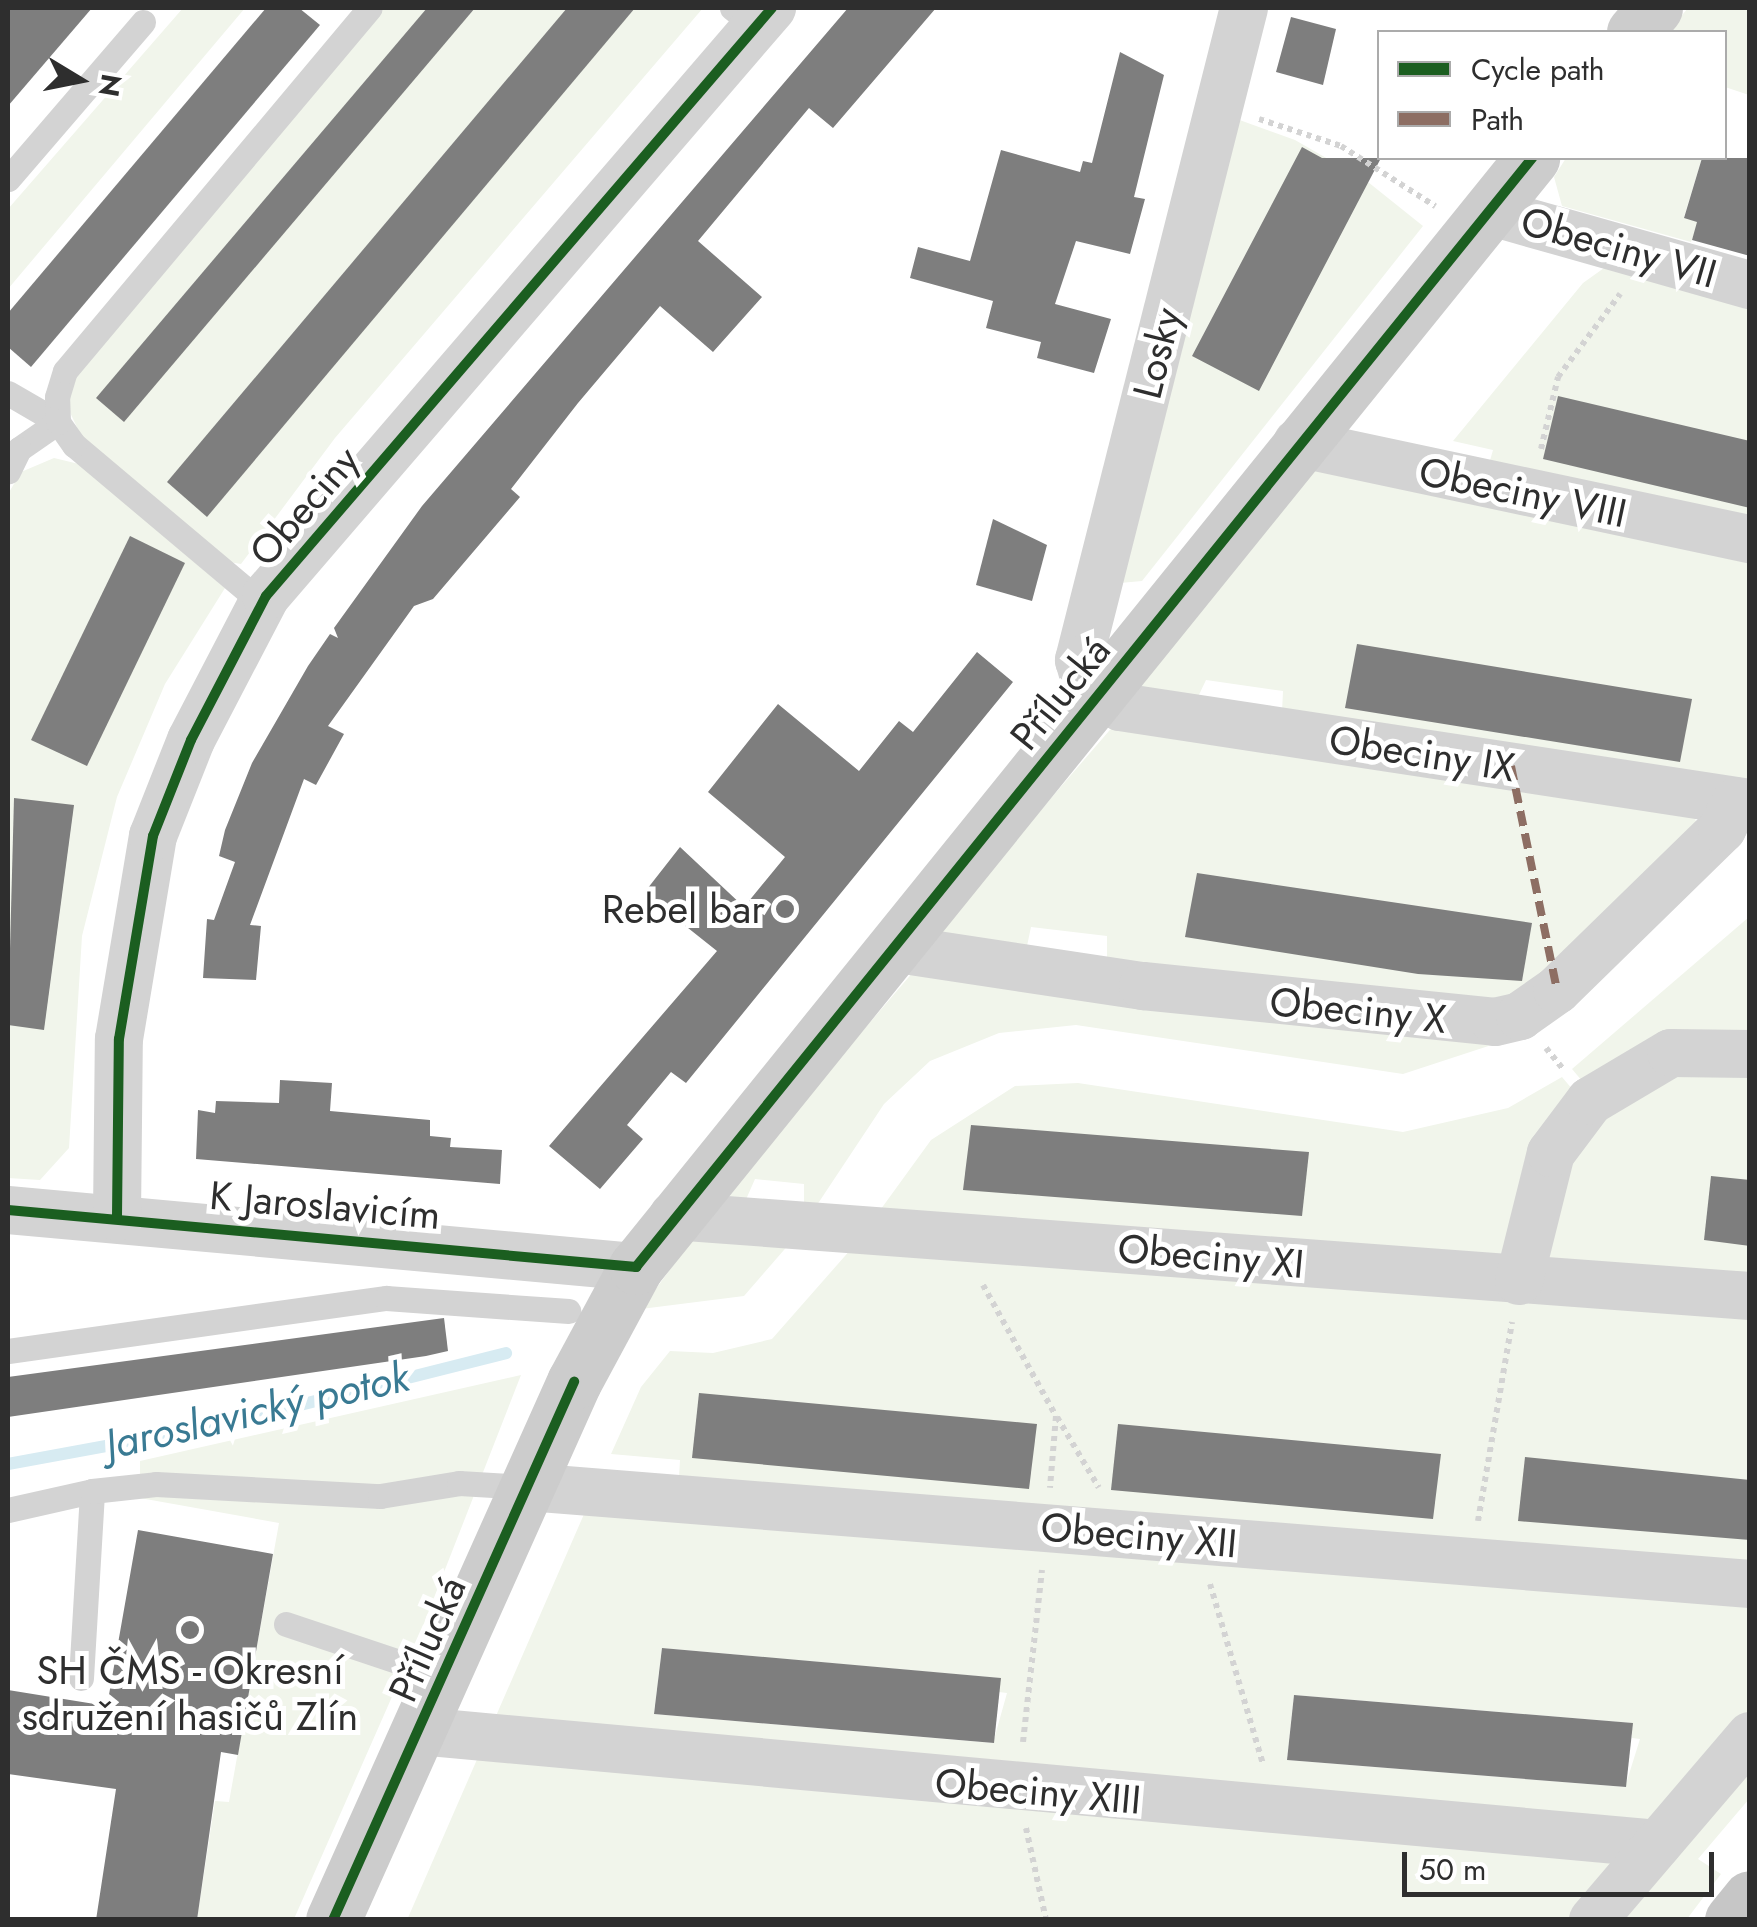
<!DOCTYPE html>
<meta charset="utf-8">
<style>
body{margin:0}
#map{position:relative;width:1757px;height:1927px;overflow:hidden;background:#fff;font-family:Jost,sans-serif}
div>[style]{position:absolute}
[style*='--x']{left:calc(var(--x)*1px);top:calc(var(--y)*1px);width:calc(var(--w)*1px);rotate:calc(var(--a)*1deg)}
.green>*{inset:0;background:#f1f5eb}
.stream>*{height:12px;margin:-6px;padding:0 6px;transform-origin:6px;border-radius:6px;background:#d7ebf2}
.building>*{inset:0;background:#7e7e7e}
.path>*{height:6px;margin-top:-3px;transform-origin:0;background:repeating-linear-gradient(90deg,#d3d3d3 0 5px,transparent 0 10px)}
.lane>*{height:25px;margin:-12.5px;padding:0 12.5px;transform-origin:12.5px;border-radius:12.5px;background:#d3d3d3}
.street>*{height:48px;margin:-24px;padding:0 24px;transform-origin:24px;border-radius:24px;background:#d3d3d3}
.secondary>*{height:55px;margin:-27.5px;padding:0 27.5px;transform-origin:27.5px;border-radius:27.5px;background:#ccc}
.primary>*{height:55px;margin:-27.5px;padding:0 27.5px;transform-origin:27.5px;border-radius:27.5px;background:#c6c6c6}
.quiet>*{height:8px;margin-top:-4px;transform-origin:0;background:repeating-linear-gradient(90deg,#8d6e63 0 15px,transparent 0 23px)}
.cycleway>*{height:10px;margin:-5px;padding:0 5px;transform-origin:5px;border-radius:5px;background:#1b5e20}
.dots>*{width:28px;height:28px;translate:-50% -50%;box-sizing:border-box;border:5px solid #fff;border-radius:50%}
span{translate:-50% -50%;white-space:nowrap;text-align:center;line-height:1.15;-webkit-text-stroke:10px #fff;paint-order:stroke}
.street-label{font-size:40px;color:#2e2e2e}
.poi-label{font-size:40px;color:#2e2e2e}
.right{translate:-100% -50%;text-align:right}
.water-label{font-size:42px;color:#397a93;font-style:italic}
.frame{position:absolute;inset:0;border:10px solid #2e2e2e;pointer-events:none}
.legend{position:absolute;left:1377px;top:30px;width:350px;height:130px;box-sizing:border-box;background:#fff;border:2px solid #ababab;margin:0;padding:12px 18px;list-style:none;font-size:30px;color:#2e2e2e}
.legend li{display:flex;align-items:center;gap:20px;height:50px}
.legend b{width:50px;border:2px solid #ababab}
.north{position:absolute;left:30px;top:30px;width:100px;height:100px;-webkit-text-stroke:8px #fff;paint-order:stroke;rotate:100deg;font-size:28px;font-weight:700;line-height:40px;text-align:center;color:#2e2e2e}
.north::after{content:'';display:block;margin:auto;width:35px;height:45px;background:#2e2e2e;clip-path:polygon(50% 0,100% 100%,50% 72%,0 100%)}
.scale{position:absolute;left:1402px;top:1852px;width:312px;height:45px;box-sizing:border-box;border:5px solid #2e2e2e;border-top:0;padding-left:12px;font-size:30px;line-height:35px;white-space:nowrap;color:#2e2e2e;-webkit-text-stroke:8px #fff;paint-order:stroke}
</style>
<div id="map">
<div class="green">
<div style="clip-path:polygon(183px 8px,245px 8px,8px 289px,8px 209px)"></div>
<div style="clip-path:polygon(383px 8px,703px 8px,335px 438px,241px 564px,229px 562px,82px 438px,67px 406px,70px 380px)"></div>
<div style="clip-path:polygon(1688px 8px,1749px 8px,1749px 95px,1725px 87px,1724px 32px,1668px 32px)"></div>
<div style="clip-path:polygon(1234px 118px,1295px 140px,1368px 182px,1423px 226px,1142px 581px,1120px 583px)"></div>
<div style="clip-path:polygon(1566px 158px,1702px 158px,1684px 217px,1699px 222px,1691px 242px,1562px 206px,1554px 177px)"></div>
<div style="clip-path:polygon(1604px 268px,1749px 301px,1749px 527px,1489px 464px,1493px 450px,1453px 441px,1583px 283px)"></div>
<div style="clip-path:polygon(54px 458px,79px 464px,225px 588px,165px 684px,117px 797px,82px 936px,69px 1148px,40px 1180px,8px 1178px,8px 494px,21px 472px)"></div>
<div style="clip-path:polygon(1316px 469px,1749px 551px,1749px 792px,1282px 712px,1283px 691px,1206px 680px,1197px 699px,1142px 695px,1141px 685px)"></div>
<div style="clip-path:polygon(1115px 724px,1695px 818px,1697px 825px,1504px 1008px,1107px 959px,1107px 936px,1031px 927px,1027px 946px,941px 939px,944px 922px)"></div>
<div style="clip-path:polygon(1749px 917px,1749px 1044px,1588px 1088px,1572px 1069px)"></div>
<div style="clip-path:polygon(914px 971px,1522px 1035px,1403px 1074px,1076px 1025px,999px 1033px,930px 1061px,884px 1104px,815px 1208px,804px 1203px,804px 1184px,755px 1179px,744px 1204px,727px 1201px,728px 1188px)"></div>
<div style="clip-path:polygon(1749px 1064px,1749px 1283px,1546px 1257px,1565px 1145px,1643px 1075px)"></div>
<div style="clip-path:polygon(1562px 1077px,1578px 1096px,1523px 1228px,1497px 1260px,873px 1220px,931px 1140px,1015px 1086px,1078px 1083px,1403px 1132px,1508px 1108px)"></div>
<div style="clip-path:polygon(797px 1235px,744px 1296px,641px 1309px,691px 1241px)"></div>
<div style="clip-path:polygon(859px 1240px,1749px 1302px,1749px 1570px,679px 1477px,680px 1460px,611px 1454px,641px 1387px,670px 1351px,713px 1353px,772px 1339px)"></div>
<div style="clip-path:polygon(521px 1375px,421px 1631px,294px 1919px,197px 1919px,215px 1801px,229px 1802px,279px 1523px,140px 1498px,140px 1461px)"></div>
<div style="clip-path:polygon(evenodd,588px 1505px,1749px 1595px,1749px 1799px,1698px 1859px,1721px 1874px,1687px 1919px,407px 1920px,588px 1505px,662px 1648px,999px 1678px,999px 1692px,1007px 1693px,993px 1743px,654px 1714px,662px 1648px,588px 1505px,1294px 1695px,1632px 1723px,1632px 1738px,1640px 1739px,1625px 1787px,1287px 1760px,1294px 1695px)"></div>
</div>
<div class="stream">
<div style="--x:8;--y:1464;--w:216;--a:-10.4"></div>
<div style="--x:220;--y:1425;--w:295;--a:-14.1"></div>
</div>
<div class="building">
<div style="clip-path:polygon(8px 8px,92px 8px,8px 106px)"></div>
<div style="clip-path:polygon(266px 8px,299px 8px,320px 25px,31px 367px,8px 347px,8px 313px)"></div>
<div style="clip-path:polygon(427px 8px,475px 8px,124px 422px,96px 398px)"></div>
<div style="clip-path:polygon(567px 8px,635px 8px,207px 517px,167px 482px)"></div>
<div style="clip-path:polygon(848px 8px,936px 8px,833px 128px,809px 108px,698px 241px,762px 297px,713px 352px,660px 306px,578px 403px,511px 489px,520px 497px,433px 599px,414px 606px,328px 726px,344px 734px,316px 785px,304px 779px,250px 925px,261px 926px,256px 980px,203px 978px,207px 919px,214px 920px,235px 862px,219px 856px,225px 830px,252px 763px,308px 666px,330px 634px,338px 638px,334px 628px,422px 506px)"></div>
<div style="clip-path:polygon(1291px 17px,1336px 29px,1323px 85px,1276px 72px)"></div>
<div style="clip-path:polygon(1120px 52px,1164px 75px,1134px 197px,1145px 199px,1130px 254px,1076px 241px,1055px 304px,1111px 319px,1094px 373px,1037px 358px,1041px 342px,986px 328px,993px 301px,910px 278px,918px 247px,970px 261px,1001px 150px,1080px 172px,1083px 161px,1092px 163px)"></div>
<div style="clip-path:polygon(1302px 147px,1322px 158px,1381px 158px,1259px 391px,1192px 356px)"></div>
<div style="clip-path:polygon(1702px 158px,1750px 158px,1750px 256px,1692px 240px,1697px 222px,1684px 218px)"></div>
<div style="clip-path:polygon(1558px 396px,1750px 441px,1750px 508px,1543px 459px)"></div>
<div style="clip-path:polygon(993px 519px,1047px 545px,1032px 601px,976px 585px)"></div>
<div style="clip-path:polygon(130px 536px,185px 563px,87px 766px,31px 740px)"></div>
<div style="clip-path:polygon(1357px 644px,1692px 699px,1680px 762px,1345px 708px)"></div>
<div style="clip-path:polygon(977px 652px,1013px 682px,686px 1083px,671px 1072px,627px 1125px,643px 1139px,600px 1189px,549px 1146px,717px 951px,644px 893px,680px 847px,744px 907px,785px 857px,708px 792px,778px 704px,859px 771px,899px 721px,913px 732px)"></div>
<div style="clip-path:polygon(14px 798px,74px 805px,44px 1030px,8px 1025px)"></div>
<div style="clip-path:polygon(1197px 873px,1532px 923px,1522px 981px,1418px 974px,1185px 937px)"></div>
<div style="clip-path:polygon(280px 1080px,332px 1083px,330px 1111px,430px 1120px,430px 1136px,451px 1138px,450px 1147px,502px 1150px,500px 1184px,196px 1159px,198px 1110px,215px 1113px,216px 1101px,279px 1103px)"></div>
<div style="clip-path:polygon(971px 1125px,1309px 1152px,1302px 1216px,963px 1190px)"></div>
<div style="clip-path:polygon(1711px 1176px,1750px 1180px,1750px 1246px,1704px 1240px)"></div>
<div style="clip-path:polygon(444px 1318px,448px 1351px,426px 1356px,8px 1417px,8px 1377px)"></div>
<div style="clip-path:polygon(699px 1393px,1037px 1424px,1029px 1489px,692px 1458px)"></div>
<div style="clip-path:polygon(1118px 1424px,1441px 1454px,1433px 1519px,1111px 1490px)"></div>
<div style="clip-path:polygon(1525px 1457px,1750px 1480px,1750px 1540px,1518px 1521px)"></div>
<div style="clip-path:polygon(138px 1530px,273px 1554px,238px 1755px,221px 1752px,197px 1920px,96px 1920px,116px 1789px,8px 1774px,8px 1690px,107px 1706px)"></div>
<div style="clip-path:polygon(662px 1648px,1001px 1678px,994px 1743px,654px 1714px)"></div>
<div style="clip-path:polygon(1294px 1695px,1633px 1723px,1626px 1787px,1287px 1760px)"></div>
</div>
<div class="path">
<div style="--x:1259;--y:119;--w:86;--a:18.2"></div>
<div style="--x:1341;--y:146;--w:112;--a:32.6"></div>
<div style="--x:1541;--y:449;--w:74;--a:-76.7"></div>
<div style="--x:1558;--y:377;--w:104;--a:-53.2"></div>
<div style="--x:1546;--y:1048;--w:27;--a:51"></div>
<div style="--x:983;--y:1285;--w:150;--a:60.9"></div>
<div style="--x:1056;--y:1416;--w:72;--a:94.8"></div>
<div style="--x:1057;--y:1417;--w:82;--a:59.4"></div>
<div style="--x:1478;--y:1521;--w:202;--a:-80.3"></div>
<div style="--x:1210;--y:1584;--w:188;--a:73.6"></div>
<div style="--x:1023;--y:1742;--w:173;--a:-83.7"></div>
<div style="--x:1026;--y:1828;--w:94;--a:77.7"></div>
</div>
<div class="lane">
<div style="--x:732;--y:8;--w:31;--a:38"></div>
<div style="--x:8;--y:179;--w:207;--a:-49.3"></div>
<div style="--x:8;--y:393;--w:58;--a:30.1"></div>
<div style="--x:58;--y:422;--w:47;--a:145.3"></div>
<div style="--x:19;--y:449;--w:25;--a:116"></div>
<div style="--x:263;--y:604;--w:247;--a:-139.9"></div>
<div style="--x:74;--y:445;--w:28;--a:-125"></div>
<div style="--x:58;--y:422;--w:25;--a:-92"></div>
<div style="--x:57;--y:397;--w:27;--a:-73"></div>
<div style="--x:65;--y:371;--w:474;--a:-50"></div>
<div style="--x:8;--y:1351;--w:382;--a:-8"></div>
<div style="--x:386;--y:1298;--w:183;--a:4.1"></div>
<div style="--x:8;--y:1510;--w:86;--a:-12.7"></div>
<div style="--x:286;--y:1624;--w:167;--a:18.5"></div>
<div style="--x:81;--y:1678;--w:187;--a:-86.6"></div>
<div style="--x:92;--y:1491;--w:64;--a:-6.2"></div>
<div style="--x:156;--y:1484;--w:224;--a:3.1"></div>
<div style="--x:380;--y:1496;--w:80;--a:-9.3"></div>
<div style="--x:459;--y:1483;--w:69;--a:3.3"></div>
</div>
<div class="street">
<div style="--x:1244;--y:8;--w:673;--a:104.2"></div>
<div style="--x:1079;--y:660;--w:19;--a:74"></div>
<div style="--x:1084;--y:678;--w:46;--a:38.9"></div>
<div style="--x:1120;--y:707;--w:637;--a:8.66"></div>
<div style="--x:1488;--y:211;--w:272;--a:15.8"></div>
<div style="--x:1297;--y:443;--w:463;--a:12"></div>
<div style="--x:891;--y:948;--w:255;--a:8.6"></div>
<div style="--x:1143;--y:986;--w:354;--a:5.8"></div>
<div style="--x:1495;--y:1022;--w:26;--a:-13"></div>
<div style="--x:1520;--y:1016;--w:45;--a:-35.1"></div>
<div style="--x:1557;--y:990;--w:231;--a:-44.3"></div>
<div style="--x:1722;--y:829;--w:31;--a:-63"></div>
<div style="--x:8;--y:1210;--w:631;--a:5.19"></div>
<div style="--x:673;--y:1216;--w:1080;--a:4.25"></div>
<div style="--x:117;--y:1217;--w:178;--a:-89.4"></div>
<div style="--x:119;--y:1039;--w:206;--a:-80.5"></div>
<div style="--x:153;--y:836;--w:103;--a:-68.4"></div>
<div style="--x:191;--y:740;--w:162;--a:-62.5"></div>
<div style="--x:266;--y:596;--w:776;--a:-49.29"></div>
<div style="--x:1519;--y:1281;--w:132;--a:-76"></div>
<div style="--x:1551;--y:1153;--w:65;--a:-53.1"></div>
<div style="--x:1590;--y:1101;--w:94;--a:-30.7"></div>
<div style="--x:1671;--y:1053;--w:79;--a:0.7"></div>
<div style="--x:528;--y:1487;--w:1226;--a:4.54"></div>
<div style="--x:419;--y:1731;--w:1244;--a:5.21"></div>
<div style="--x:1593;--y:1920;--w:242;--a:-49.5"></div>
</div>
<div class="secondary">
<div style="--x:1634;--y:32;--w:32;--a:-49"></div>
<div style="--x:333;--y:1920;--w:590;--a:-65.87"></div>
<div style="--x:574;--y:1382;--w:131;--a:-61.7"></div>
<div style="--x:636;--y:1267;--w:1426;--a:-51.06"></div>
</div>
<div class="primary">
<div style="--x:1732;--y:1920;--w:28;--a:-51"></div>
</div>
<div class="quiet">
<div style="--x:1511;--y:766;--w:229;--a:78.4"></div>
</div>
<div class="cycleway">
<div style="--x:8;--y:1210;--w:631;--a:5.19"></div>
<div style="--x:636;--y:1267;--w:1426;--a:-51.06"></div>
<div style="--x:117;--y:1217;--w:178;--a:-89.4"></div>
<div style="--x:119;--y:1039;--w:206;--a:-80.5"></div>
<div style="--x:153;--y:836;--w:103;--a:-68.4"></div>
<div style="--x:191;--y:740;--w:162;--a:-62.5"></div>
<div style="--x:266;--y:596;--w:776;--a:-49.29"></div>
<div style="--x:333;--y:1920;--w:590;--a:-65.87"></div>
</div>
<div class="dots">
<div style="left:785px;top:909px;background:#777"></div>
<div style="left:190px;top:1630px;background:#777"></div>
</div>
<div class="street-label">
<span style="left:1619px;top:247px;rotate:16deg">Obeciny VII</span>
<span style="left:1157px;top:353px;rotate:-76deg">Losky</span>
<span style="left:1523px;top:492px;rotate:12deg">Obeciny VIII</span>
<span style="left:304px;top:506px;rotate:-49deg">Obeciny</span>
<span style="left:1060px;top:693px;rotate:-51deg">Přílucká</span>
<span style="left:1422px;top:753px;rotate:9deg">Obeciny IX</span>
<span style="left:1358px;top:1010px;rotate:6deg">Obeciny X</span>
<span style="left:325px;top:1205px;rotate:5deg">K Jaroslavicím</span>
<span style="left:1211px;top:1256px;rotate:5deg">Obeciny XI</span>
<span style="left:1139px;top:1535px;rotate:5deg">Obeciny XII</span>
<span style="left:427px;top:1639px;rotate:-66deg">Přílucká</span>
<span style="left:1038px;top:1791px;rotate:5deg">Obeciny XIII</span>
</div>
<div class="poi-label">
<span class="right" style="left:765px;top:909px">Rebel bar</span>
<span style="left:190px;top:1693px">SH ČMS - Okresní<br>sdružení hasičů Zlín</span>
</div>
<div class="water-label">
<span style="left:257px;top:1411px;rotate:-13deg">Jaroslavický potok</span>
</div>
<div class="frame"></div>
<ul class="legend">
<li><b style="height:12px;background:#1b5e20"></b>Cycle path</li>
<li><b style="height:12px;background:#8d6e63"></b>Path</li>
</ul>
<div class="north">N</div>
<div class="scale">50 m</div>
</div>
